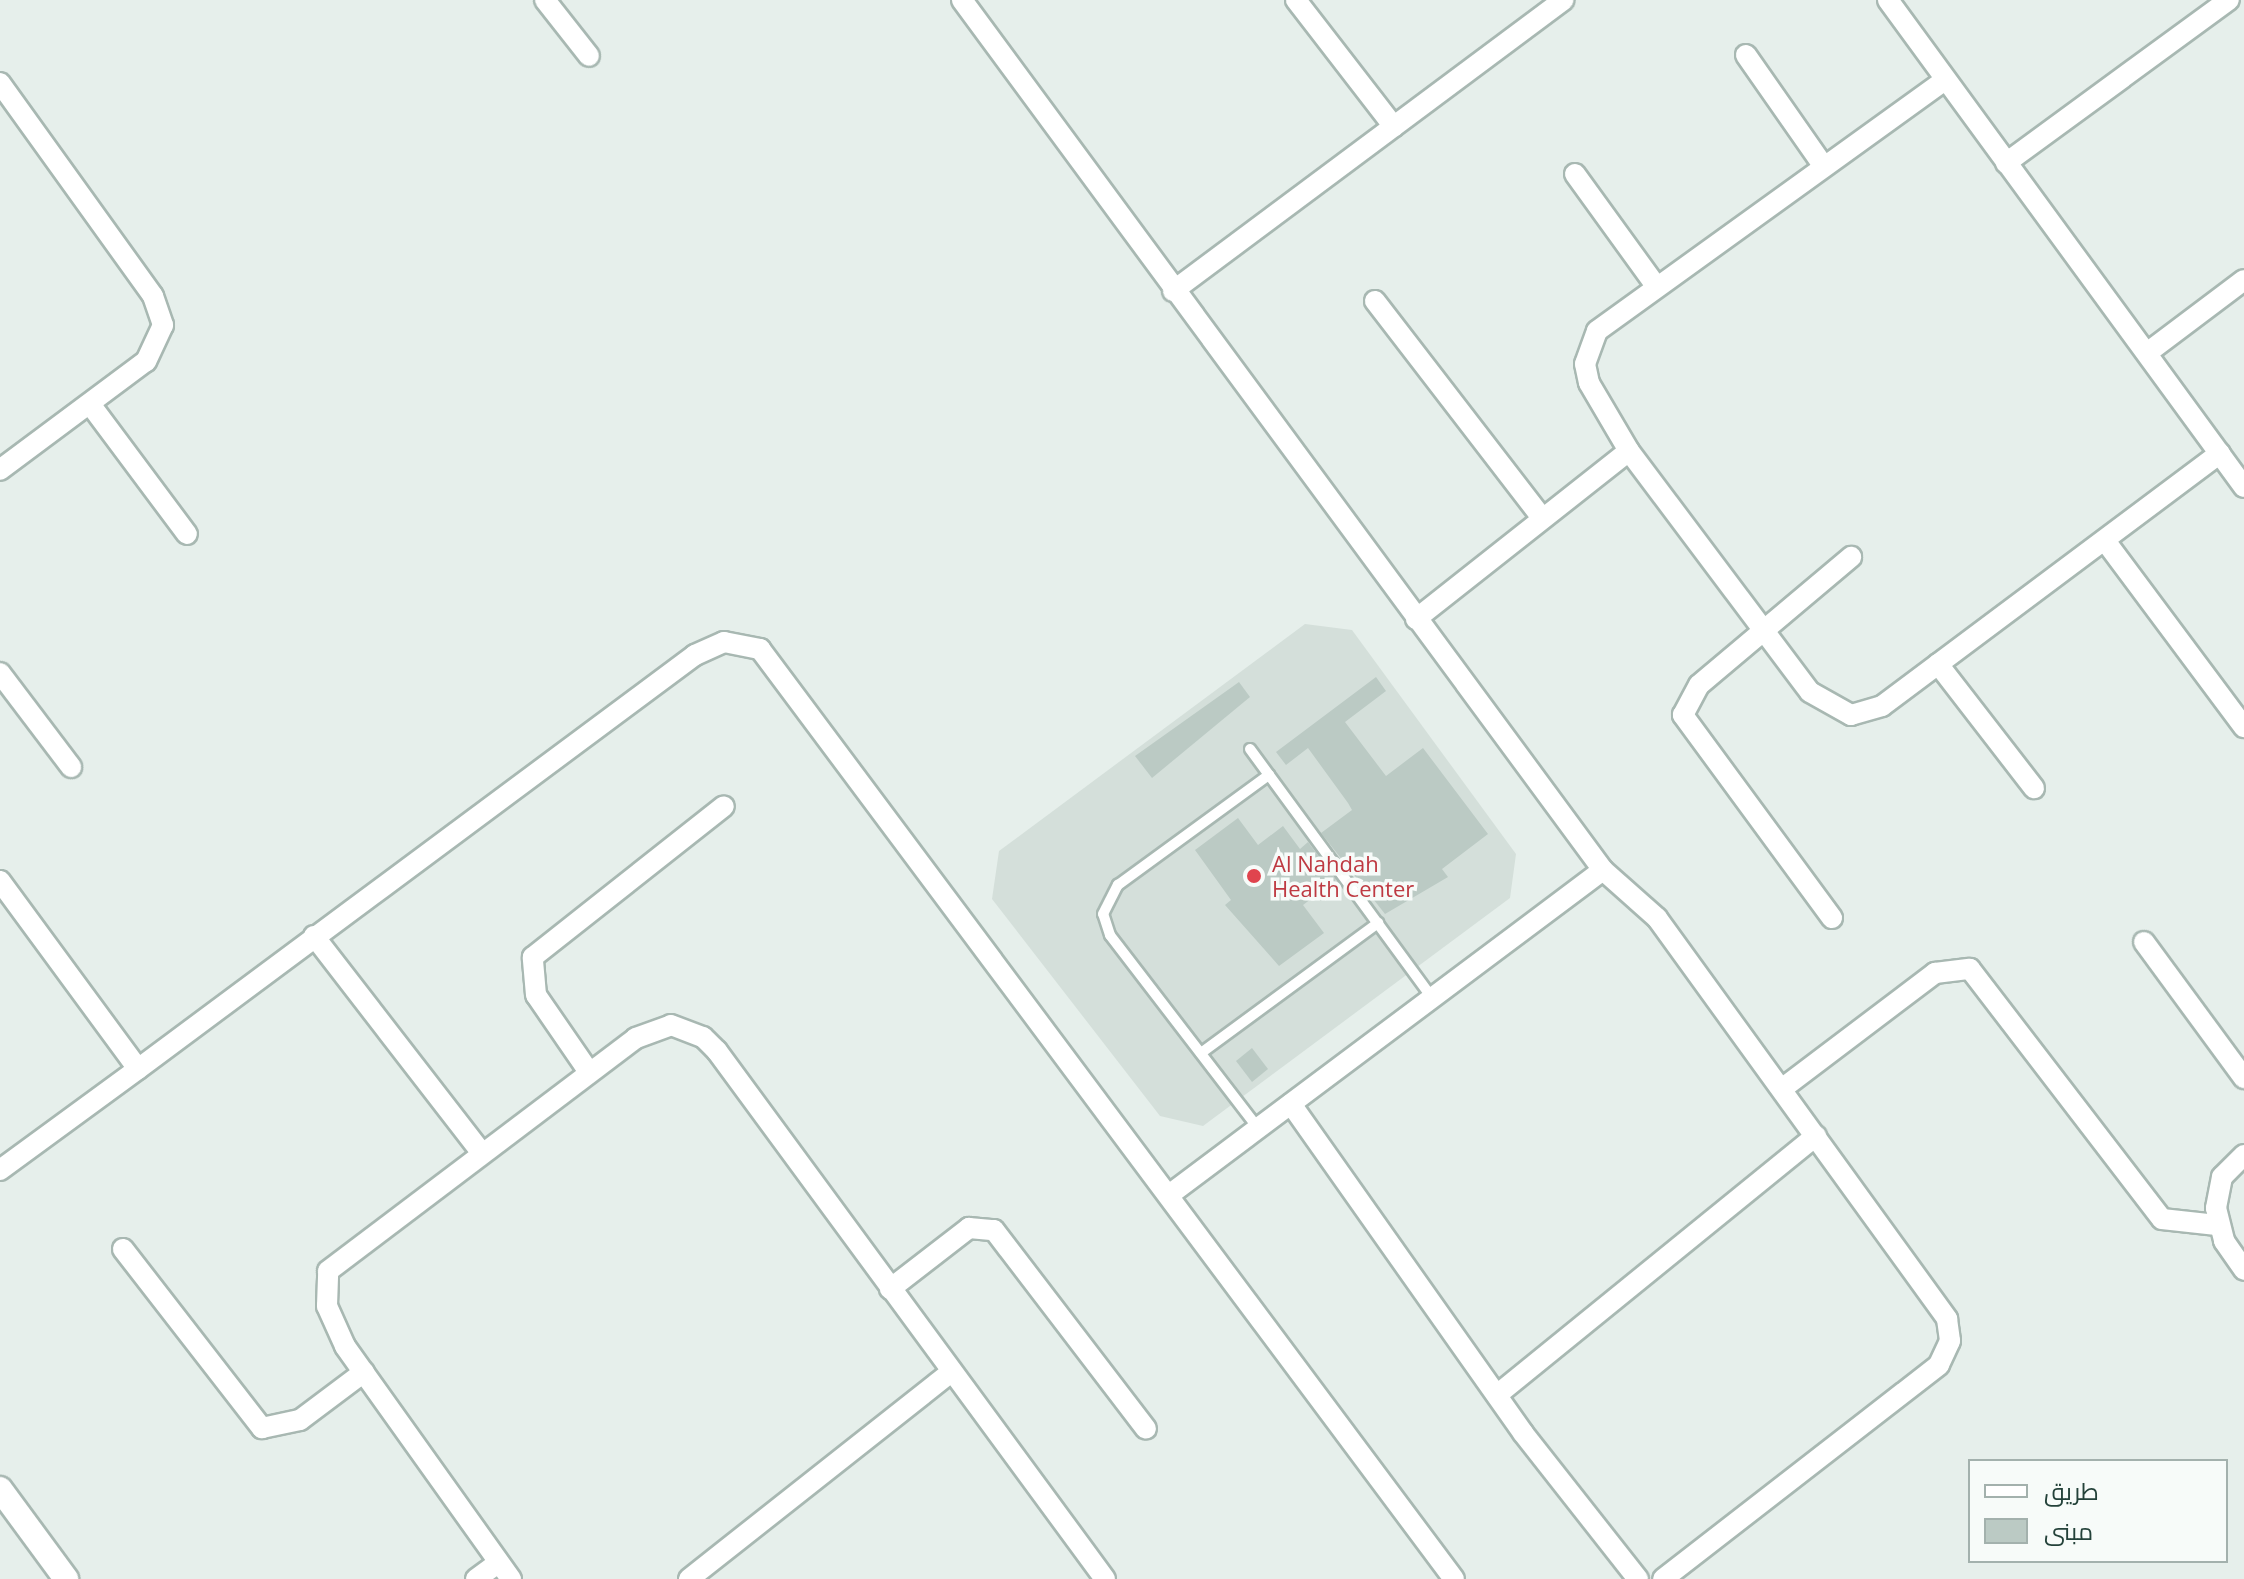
<!DOCTYPE html>
<meta charset="utf-8">
<style>
body{margin:0}
#map{position:relative;width:2244px;height:1579px;overflow:hidden;background:#e6efeb;font-family:"Open Sans",Cairo,sans-serif}
div>[style]{position:absolute}
[style*='--x']{left:calc(var(--x)*1px);top:calc(var(--y)*1px);width:calc(var(--w)*1px);rotate:calc(var(--a)*1deg)}
.built>*{inset:0;background:#d4dfda}
.building>*{inset:0;background:#bbcac4}
.roads{filter:drop-shadow(2px 0 #a8b8b2) drop-shadow(-2px 0 #a8b8b2) drop-shadow(0 2px #a8b8b2) drop-shadow(0 -2px #a8b8b2)}
.service>*{height:10px;margin:-5px;padding:0 5px;transform-origin:5px;border-radius:5px;background:#fff}
.minor>*{height:20px;margin:-10px;padding:0 10px;transform-origin:10px;border-radius:10px;background:#fff}
.secondary>*{height:24px;margin:-12px;padding:0 12px;transform-origin:12px;border-radius:12px;background:#fff}
.dots>*{width:22px;height:22px;translate:-50% -50%;box-sizing:border-box;border:4px solid #f7fbf9;border-radius:50%}
span{translate:-50% -50%;white-space:nowrap;text-align:center;line-height:1.15;-webkit-text-stroke:7px #f7fbf9;paint-order:stroke}
.health-label{font-size:22px;color:#be3a42}
.left{translate:0 -50%;text-align:left}
.legend{position:absolute;left:1968px;top:1459px;width:260px;height:104px;box-sizing:border-box;background:#f7fbf9;border:2px solid #a3b1ad;margin:0;padding:10px 14px;list-style:none;font-size:24px;color:#24423a}
.legend li{display:flex;align-items:center;gap:16px;height:40px}
.legend b{width:40px;border:2px solid #a3b1ad}
</style>
<div id="map">
<div class="built">
<div style="clip-path:polygon(1305px 624px,1352px 630px,1516px 854px,1510px 898px,1203px 1126px,1160px 1116px,992px 899px,999px 851px)"></div>
</div>
<div class="building">
<div style="clip-path:polygon(1376px 677px,1386px 691px,1345px 722px,1386px 776px,1423px 748px,1488px 834px,1442px 869px,1448px 877px,1385px 914px,1321px 833px,1352px 810px,1348px 803px,1308px 748px,1286px 765px,1276px 752px)"></div>
<div style="clip-path:polygon(1239px 682px,1250px 697px,1152px 778px,1135px 756px)"></div>
<div style="clip-path:polygon(1238px 818px,1258px 845px,1283px 826px,1300px 849px,1308px 842px,1336px 880px,1303px 905px,1324px 933px,1279px 966px,1225px 905px,1231px 900px,1195px 850px)"></div>
<div style="clip-path:polygon(1252px 1048px,1268px 1069px,1252px 1082px,1236px 1061px)"></div>
</div>
<div class="roads">
<div class="service">
<div style="--x:1250;--y:749;--w:308;--a:53.8"></div>
<div style="--x:1201;--y:1053;--w:220;--a:-36.3"></div>
<div style="--x:1258;--y:1128;--w:243;--a:-127.5"></div>
<div style="--x:1110;--y:935;--w:22;--a:-108"></div>
<div style="--x:1103;--y:914;--w:33;--a:-63"></div>
<div style="--x:1118;--y:885;--w:187;--a:-36.1"></div>
</div>
<div class="minor">
<div style="--x:545;--y:0;--w:71;--a:51.8"></div>
<div style="--x:962;--y:0;--w:1081;--a:53.62"></div>
<div style="--x:1603;--y:870;--w:72;--a:41.6"></div>
<div style="--x:1657;--y:918;--w:495;--a:54.1"></div>
<div style="--x:1947;--y:1319;--w:22;--a:82"></div>
<div style="--x:1950;--y:1341;--w:26;--a:115"></div>
<div style="--x:1939;--y:1365;--w:349;--a:142.2"></div>
<div style="--x:1296;--y:0;--w:160;--a:52.3"></div>
<div style="--x:1888;--y:0;--w:603;--a:53.83"></div>
<div style="--x:1746;--y:55;--w:133;--a:55.1"></div>
<div style="--x:1945;--y:80;--w:429;--a:144.2"></div>
<div style="--x:1597;--y:331;--w:35;--a:110"></div>
<div style="--x:1585;--y:364;--w:19;--a:78"></div>
<div style="--x:1589;--y:383;--w:79;--a:59.5"></div>
<div style="--x:1629;--y:451;--w:301;--a:53.1"></div>
<div style="--x:1810;--y:692;--w:47;--a:29.3"></div>
<div style="--x:1851;--y:715;--w:32;--a:-16"></div>
<div style="--x:1882;--y:706;--w:422;--a:-36.8"></div>
<div style="--x:0;--y:83;--w:262;--a:54.3"></div>
<div style="--x:153;--y:296;--w:31;--a:71"></div>
<div style="--x:163;--y:325;--w:40;--a:115"></div>
<div style="--x:146;--y:361;--w:182;--a:143.3"></div>
<div style="--x:2006;--y:163;--w:276;--a:-36.2"></div>
<div style="--x:1575;--y:174;--w:135;--a:54.1"></div>
<div style="--x:1173;--y:291;--w:487;--a:-36.7"></div>
<div style="--x:1375;--y:301;--w:274;--a:52.4"></div>
<div style="--x:2147;--y:353;--w:121;--a:-37"></div>
<div style="--x:90;--y:404;--w:162;--a:53.3"></div>
<div style="--x:2106;--y:542;--w:231;--a:53.3"></div>
<div style="--x:1416;--y:619;--w:271;--a:-38.3"></div>
<div style="--x:1938;--y:664;--w:157;--a:52.3"></div>
<div style="--x:0;--y:673;--w:118;--a:52.9"></div>
<div style="--x:0;--y:881;--w:233;--a:53.7"></div>
<div style="--x:138;--y:1069;--w:171;--a:143.8"></div>
<div style="--x:1832;--y:918;--w:252;--a:-126.3"></div>
<div style="--x:1683;--y:715;--w:34;--a:-62"></div>
<div style="--x:1699;--y:685;--w:199;--a:-40.1"></div>
<div style="--x:314;--y:936;--w:272;--a:52.3"></div>
<div style="--x:2144;--y:942;--w:169;--a:53.7"></div>
<div style="--x:138;--y:1069;--w:694;--a:-36.62"></div>
<div style="--x:695;--y:655;--w:32;--a:-24"></div>
<div style="--x:724;--y:642;--w:37;--a:11"></div>
<div style="--x:760;--y:649;--w:1160;--a:53.27"></div>
<div style="--x:589;--y:1072;--w:93;--a:-124.5"></div>
<div style="--x:536;--y:995;--w:38;--a:-95"></div>
<div style="--x:533;--y:957;--w:243;--a:-38.3"></div>
<div style="--x:1783;--y:1088;--w:191;--a:-37.1"></div>
<div style="--x:1935;--y:973;--w:35;--a:-7"></div>
<div style="--x:1970;--y:969;--w:315;--a:52.5"></div>
<div style="--x:2162;--y:1219;--w:55;--a:6.2"></div>
<div style="--x:1291;--y:1104;--w:403;--a:54.8"></div>
<div style="--x:1523;--y:1433;--w:186;--a:51.8"></div>
<div style="--x:2244;--y:1155;--w:31;--a:135"></div>
<div style="--x:2222;--y:1177;--w:32;--a:101"></div>
<div style="--x:2216;--y:1208;--w:34;--a:76"></div>
<div style="--x:2224;--y:1241;--w:35;--a:55"></div>
<div style="--x:1169;--y:1195;--w:542;--a:-36.83"></div>
<div style="--x:123;--y:1249;--w:227;--a:52.2"></div>
<div style="--x:262;--y:1428;--w:39;--a:-12"></div>
<div style="--x:300;--y:1420;--w:80;--a:-36.9"></div>
<div style="--x:890;--y:1289;--w:100;--a:-37.7"></div>
<div style="--x:969;--y:1228;--w:25;--a:5"></div>
<div style="--x:994;--y:1230;--w:250;--a:52.6"></div>
<div style="--x:1497;--y:1395;--w:411;--a:-39.1"></div>
<div style="--x:476;--y:1579;--w:27;--a:-36"></div>
<div style="--x:511;--y:1579;--w:286;--a:-125.5"></div>
<div style="--x:345;--y:1346;--w:44;--a:-114.2"></div>
<div style="--x:327;--y:1306;--w:35;--a:-88"></div>
<div style="--x:328;--y:1271;--w:386;--a:-37.1"></div>
<div style="--x:636;--y:1038;--w:37;--a:-20"></div>
<div style="--x:671;--y:1025;--w:34;--a:21"></div>
<div style="--x:703;--y:1037;--w:20;--a:45"></div>
<div style="--x:717;--y:1051;--w:655;--a:53.69"></div>
<div style="--x:689;--y:1579;--w:334;--a:-38.3"></div>
</div>
<div class="secondary">
<div style="--x:0;--y:1489;--w:112;--a:53.7"></div>
</div>
</div>
<div class="dots">
<div style="left:1254px;top:876px;background:#e0444e"></div>
</div>
<div class="health-label">
<span class="left" style="left:1272px;top:876px">Al Nahdah<br>Health Center</span>
</div>
<ul class="legend">
<li><b style="height:10px;background:#fff"></b>طريق</li>
<li><b style="height:22px;background:#bbcac4"></b>مبنى</li>
</ul>
</div>
